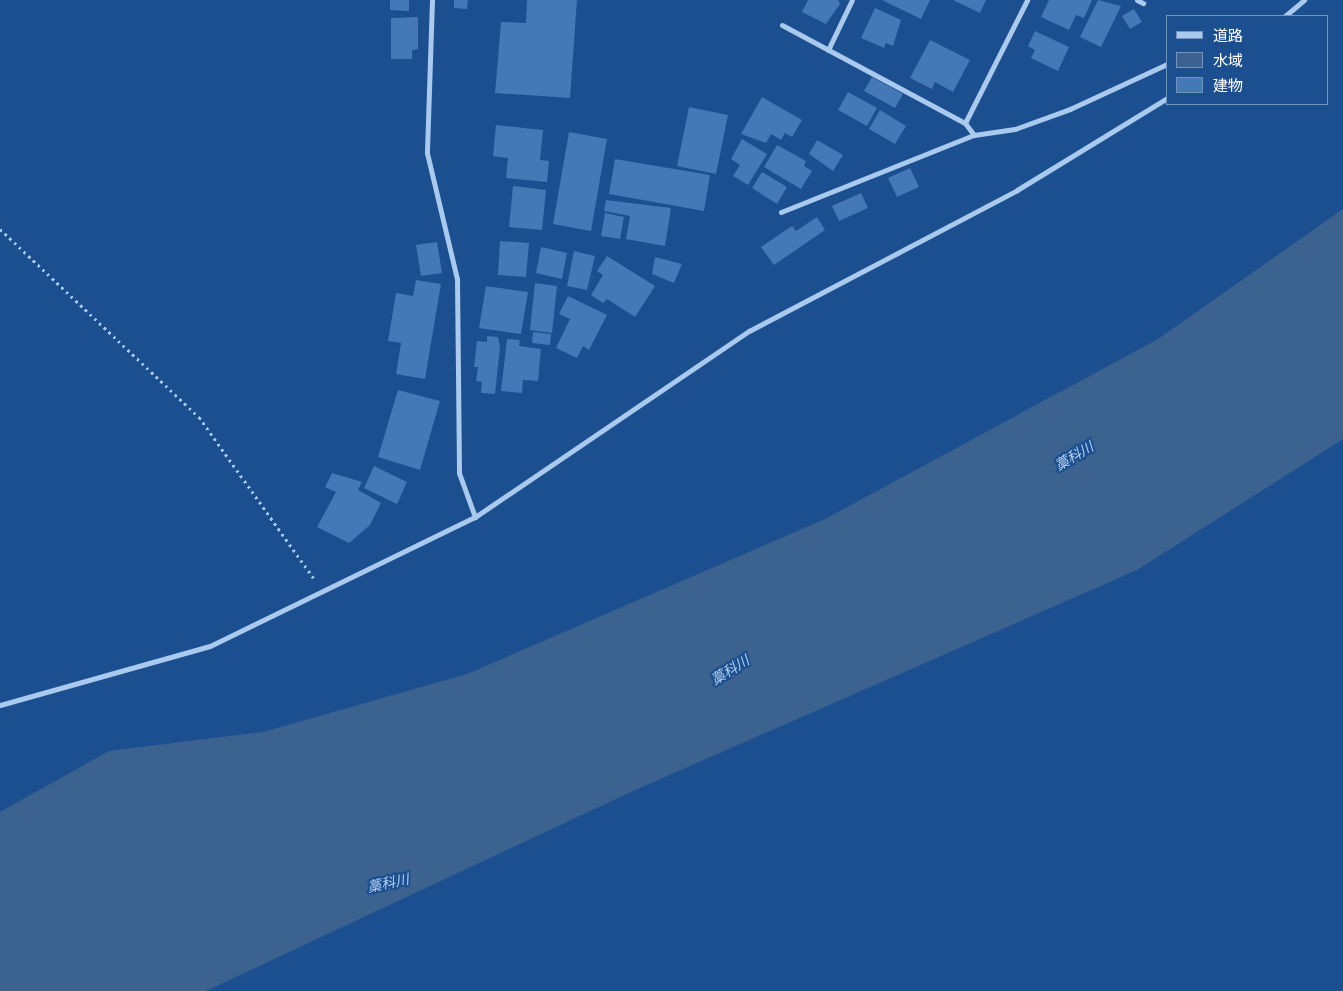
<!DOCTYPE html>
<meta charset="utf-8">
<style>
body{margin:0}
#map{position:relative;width:1343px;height:991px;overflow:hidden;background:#1b4f8f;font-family:Barlow,"Noto Sans JP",sans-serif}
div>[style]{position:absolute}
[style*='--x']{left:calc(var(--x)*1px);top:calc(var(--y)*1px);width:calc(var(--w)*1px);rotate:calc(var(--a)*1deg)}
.water>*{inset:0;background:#3c6290}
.building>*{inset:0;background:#4478b7}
.path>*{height:3px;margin-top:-1.5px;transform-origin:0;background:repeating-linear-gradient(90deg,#a9c9ee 0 2.5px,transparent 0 6.5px)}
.minor>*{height:5px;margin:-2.5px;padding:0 2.5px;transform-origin:2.5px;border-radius:2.5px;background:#a9c9ee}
span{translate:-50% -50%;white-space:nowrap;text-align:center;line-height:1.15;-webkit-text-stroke:4px #1b4f8f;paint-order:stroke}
.water-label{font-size:14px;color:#b5d3f5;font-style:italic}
.legend{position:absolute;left:1166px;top:15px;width:162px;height:90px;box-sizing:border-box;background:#1b4f8f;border:1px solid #7695bc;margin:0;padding:6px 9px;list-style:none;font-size:15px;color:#fff}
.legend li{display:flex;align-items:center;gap:10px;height:25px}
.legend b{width:25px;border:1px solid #7695bc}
</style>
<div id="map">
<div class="water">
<div style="clip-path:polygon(1343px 209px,1343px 439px,1137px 570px,633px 791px,206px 991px,0 991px,0 812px,109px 751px,263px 732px,467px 674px,825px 519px,1158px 339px)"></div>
</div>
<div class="building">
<div style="clip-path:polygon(390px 0,409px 0,409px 11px,390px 10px)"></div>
<div style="clip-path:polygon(454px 0,468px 0,467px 9px,454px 8px)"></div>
<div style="clip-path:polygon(527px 0,577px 0,570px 98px,495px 93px,501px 22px,526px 23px)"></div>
<div style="clip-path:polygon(808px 0,838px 0,840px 4px,826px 24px,802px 12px)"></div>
<div style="clip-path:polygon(882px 0,930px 0,921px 19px)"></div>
<div style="clip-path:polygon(953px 0,986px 0,980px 13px)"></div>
<div style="clip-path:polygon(1049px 0,1092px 0,1084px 18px,1076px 15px,1069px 30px,1041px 17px)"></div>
<div style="clip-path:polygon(1098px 0,1121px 6px,1101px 47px,1080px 37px)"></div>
<div style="clip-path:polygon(875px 8px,901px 20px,893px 46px,886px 43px,884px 48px,861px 38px)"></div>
<div style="clip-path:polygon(1134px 9px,1142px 22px,1130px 29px,1122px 16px)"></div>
<div style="clip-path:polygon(418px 17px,418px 49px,412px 50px,412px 59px,391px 59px,391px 18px)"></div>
<div style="clip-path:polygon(1035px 31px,1069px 47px,1058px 71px,1031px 58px,1035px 50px,1028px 46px)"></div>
<div style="clip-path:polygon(930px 40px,970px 60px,953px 92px,935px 82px,932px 89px,910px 78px)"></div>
<div style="clip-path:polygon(872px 77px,903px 94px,895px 108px,864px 91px)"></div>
<div style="clip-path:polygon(848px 92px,877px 108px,867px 126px,838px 110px)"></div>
<div style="clip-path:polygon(762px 97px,802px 120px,792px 137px,785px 133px,781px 140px,771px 134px,766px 143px,741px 134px)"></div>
<div style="clip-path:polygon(689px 107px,728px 115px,716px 174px,677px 166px)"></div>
<div style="clip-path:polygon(880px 110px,906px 126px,895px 144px,869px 129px)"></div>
<div style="clip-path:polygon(496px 125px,543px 130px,540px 160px,549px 161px,547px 182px,506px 178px,508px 158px,493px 156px)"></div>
<div style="clip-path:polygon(569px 132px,607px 139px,591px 231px,553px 224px)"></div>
<div style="clip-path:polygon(742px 139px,767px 154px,748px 185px,733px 176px,740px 165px,731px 159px)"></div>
<div style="clip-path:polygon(817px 140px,843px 155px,833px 171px,809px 154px)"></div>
<div style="clip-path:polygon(777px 145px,806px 161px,804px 166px,812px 171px,801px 189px,764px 167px)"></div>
<div style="clip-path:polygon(615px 159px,710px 175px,704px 211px,609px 194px)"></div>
<div style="clip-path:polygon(910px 168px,919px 187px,897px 197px,888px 178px)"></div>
<div style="clip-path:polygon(762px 172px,787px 187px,777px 204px,752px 188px)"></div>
<div style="clip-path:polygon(513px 186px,546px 190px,542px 230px,509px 227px)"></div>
<div style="clip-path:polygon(861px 193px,868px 208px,839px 221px,832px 206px)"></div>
<div style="clip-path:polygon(606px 200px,671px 208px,665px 246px,626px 239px,630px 216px,604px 211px)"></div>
<div style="clip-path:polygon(605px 213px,624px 217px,620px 239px,601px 236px)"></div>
<div style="clip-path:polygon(817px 217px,825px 230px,774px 265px,761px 247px,792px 226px,796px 231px)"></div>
<div style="clip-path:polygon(500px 241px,529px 243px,526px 277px,498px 275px)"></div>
<div style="clip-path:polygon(437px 242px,442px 273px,421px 276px,416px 245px)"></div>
<div style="clip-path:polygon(541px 247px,567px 253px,562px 279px,536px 273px)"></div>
<div style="clip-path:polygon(574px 251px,595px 256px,587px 290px,567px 286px)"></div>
<div style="clip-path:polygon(607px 256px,655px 286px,635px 317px,607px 299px,603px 303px,591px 295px,603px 275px,597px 271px)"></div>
<div style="clip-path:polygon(655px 257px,682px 264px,674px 283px,652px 274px)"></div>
<div style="clip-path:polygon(416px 280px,441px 284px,425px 379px,396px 374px,401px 343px,388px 341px,396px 293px,413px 296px)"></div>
<div style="clip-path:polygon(535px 283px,557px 286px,552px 333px,530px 330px)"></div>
<div style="clip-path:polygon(486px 286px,528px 292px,521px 334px,479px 328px)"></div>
<div style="clip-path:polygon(568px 296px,607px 315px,589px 350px,583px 346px,577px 358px,556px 348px,570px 319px,559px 314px)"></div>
<div style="clip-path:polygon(533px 332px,551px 334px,550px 345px,532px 343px)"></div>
<div style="clip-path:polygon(487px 336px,498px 337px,500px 347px,495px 394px,481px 393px,482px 382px,476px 381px,478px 367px,474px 367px,477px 341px,487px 342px)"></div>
<div style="clip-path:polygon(507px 339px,520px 340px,519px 346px,541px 349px,538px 381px,523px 380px,522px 393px,501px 391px)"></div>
<div style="clip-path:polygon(398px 390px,440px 401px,420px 470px,378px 457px)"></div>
<div style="clip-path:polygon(374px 466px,407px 482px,397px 504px,364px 488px)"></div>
<div style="clip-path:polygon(332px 473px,362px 482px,358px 490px,381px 503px,370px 525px,349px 543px,317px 527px,336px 492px,325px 487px)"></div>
</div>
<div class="path">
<div style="--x:0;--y:229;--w:274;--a:43.4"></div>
<div style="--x:199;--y:417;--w:199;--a:54.6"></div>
</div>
<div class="minor">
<div style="--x:432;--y:0;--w:153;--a:91.9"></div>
<div style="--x:427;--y:153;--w:130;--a:76.6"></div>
<div style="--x:457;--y:279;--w:194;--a:89.4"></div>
<div style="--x:459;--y:473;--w:47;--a:70"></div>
<div style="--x:1137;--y:0;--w:7;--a:27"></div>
<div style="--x:1285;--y:16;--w:25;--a:-40"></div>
<div style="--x:782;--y:25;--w:208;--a:28.2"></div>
<div style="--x:828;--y:50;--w:55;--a:-64.4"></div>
<div style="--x:974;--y:135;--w:15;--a:-127"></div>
<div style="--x:965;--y:123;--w:138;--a:-63.2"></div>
<div style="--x:781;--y:212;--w:208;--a:-21.8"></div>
<div style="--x:974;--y:135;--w:41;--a:-8.3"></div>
<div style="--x:1015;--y:129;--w:59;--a:-20"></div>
<div style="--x:1070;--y:109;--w:107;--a:-24.9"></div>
<div style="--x:0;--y:705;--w:218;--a:-15.7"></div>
<div style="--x:210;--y:646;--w:295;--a:-26"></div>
<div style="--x:475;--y:517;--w:331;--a:-34.2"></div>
<div style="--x:749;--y:331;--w:303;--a:-27.7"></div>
<div style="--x:1017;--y:190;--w:176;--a:-31.5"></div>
</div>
<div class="water-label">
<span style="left:1074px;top:456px;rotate:-31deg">藁科川</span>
<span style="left:730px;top:670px;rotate:-32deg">藁科川</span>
<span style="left:388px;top:883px;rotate:-12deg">藁科川</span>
</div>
<ul class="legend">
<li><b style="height:6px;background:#a9c9ee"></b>道路</li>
<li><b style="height:14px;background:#3c6290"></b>水域</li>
<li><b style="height:14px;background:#4478b7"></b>建物</li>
</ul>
</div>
